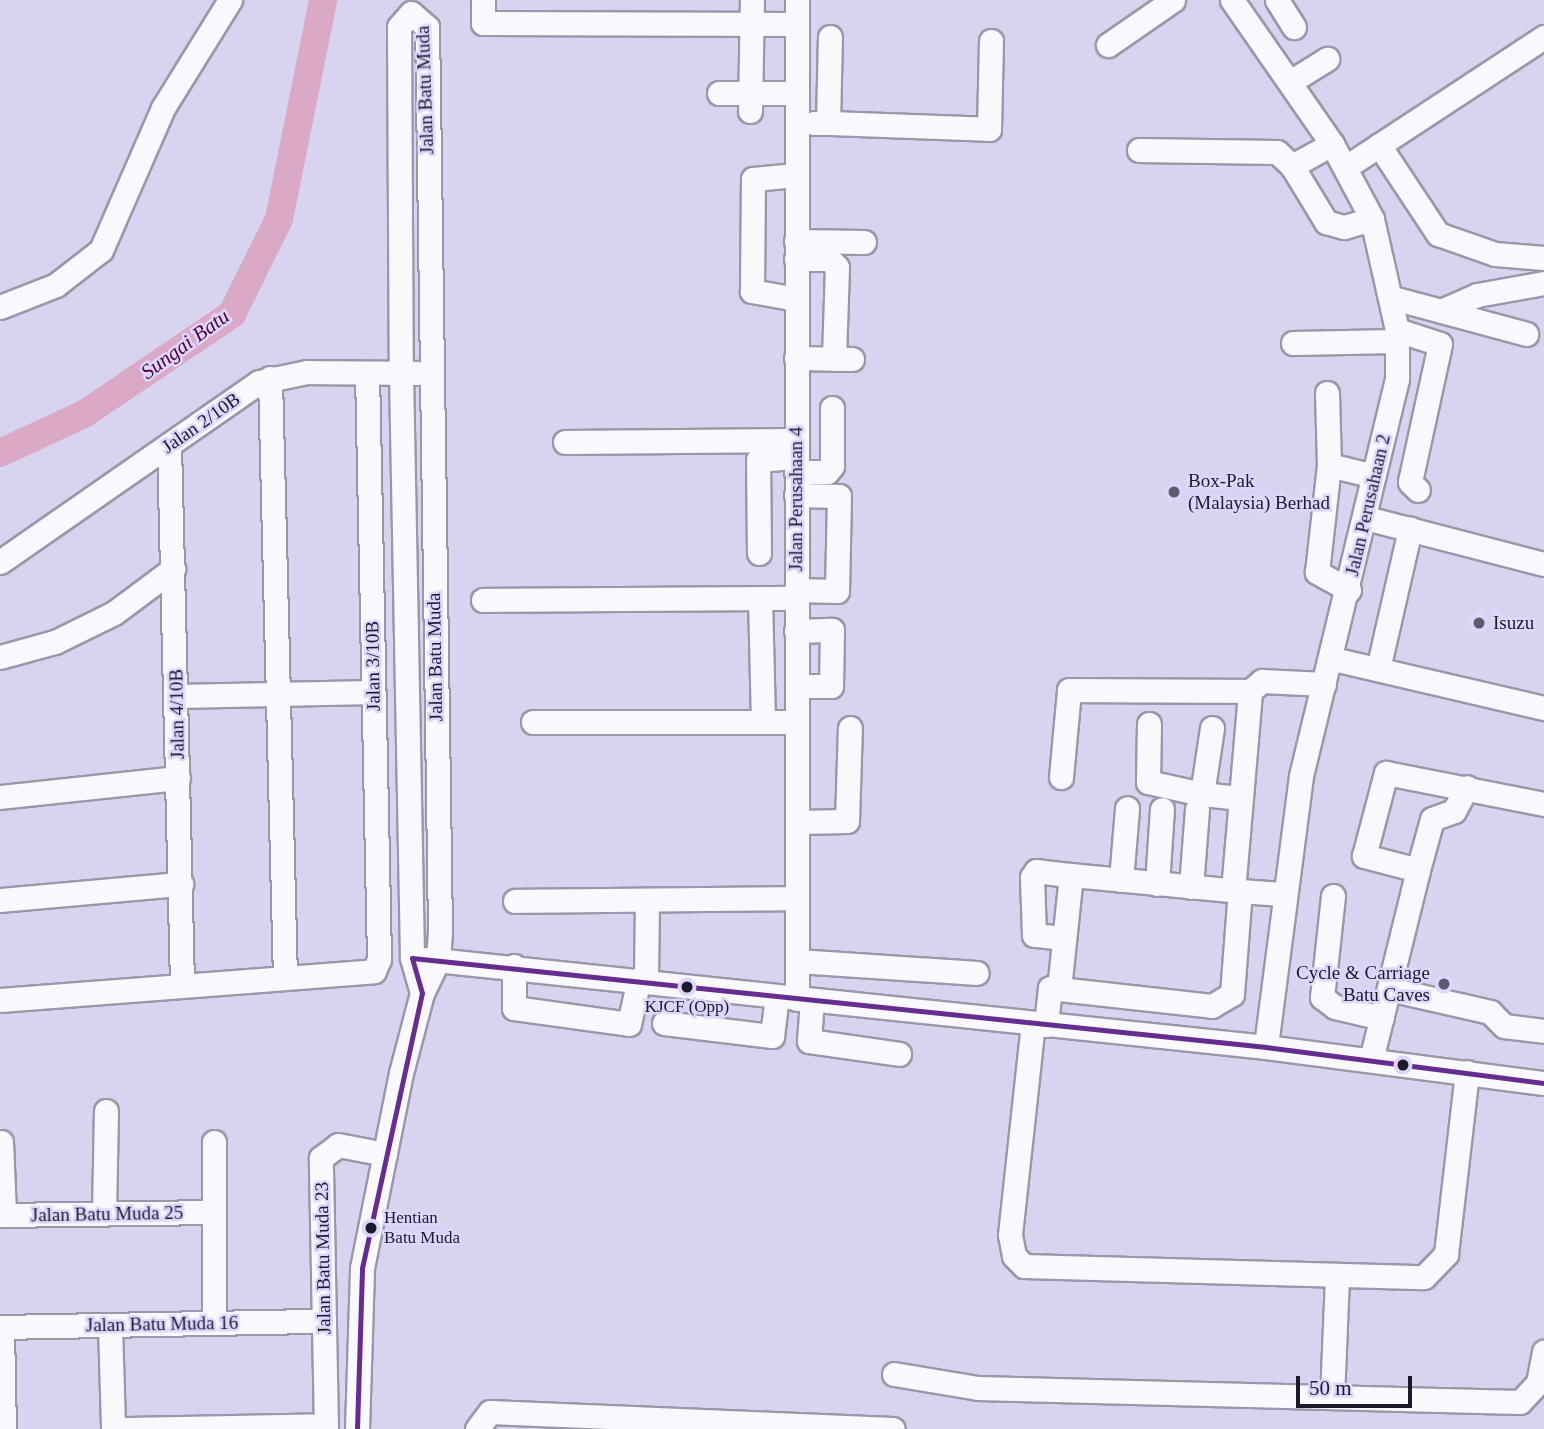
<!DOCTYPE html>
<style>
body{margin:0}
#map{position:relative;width:1544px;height:1429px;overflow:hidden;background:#d8d4ef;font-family:"Times New Roman",serif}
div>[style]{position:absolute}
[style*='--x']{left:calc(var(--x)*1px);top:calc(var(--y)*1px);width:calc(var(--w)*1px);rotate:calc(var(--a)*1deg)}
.river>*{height:28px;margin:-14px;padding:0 14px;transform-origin:14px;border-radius:14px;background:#daa9c6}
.roads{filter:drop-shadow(2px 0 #9a97ab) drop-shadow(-2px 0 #9a97ab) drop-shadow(0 2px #9a97ab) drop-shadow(0 -2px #9a97ab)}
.minor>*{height:23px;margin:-11.5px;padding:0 11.5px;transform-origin:11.5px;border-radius:11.5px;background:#f9f9fd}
.bus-1>*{height:5px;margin:-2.5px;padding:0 2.5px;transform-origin:2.5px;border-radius:2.5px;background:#662d91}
.dots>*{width:19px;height:19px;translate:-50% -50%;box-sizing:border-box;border:4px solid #ddd7ff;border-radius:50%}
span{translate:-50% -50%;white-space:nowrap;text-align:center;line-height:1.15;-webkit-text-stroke:5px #ddd7ff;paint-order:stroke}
.bus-label{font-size:17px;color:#1c192a}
.left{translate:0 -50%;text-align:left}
.street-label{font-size:19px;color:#1c192a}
.poi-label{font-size:19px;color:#1c192a}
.right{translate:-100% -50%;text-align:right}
.water-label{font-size:21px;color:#530031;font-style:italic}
.scale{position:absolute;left:1296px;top:1376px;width:116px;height:32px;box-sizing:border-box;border:4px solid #1c192a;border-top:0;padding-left:9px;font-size:21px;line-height:24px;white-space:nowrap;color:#1c192a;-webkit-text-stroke:5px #ddd7ff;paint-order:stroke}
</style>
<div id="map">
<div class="river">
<div style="--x:0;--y:453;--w:93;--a:-24.9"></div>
<div style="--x:84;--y:414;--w:179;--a:-34"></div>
<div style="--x:232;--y:314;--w:106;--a:-63.7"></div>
<div style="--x:279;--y:219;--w:223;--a:-78.6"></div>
</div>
<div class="roads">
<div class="minor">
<div style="--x:483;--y:0;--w:23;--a:90"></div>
<div style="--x:483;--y:23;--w:313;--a:0.2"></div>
<div style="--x:797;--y:0;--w:999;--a:90"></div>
<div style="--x:1232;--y:0;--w:175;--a:55.2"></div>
<div style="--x:1332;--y:144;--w:85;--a:61.9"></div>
<div style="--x:1372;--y:219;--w:114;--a:77.3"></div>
<div style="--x:1397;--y:330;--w:49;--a:90"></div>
<div style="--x:1397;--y:379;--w:408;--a:103.6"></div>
<div style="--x:1301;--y:776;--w:273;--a:97.4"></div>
<div style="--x:1277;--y:0;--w:32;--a:58"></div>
<div style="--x:1108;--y:45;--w:79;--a:-34.7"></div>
<div style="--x:1290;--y:82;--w:44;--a:-31.9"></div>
<div style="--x:719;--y:93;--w:77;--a:0"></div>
<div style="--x:750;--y:111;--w:111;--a:-89"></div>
<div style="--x:814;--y:123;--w:14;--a:0"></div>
<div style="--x:828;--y:123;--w:86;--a:-88.7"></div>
<div style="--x:828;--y:123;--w:161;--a:2.1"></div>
<div style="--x:989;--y:129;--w:88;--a:-88.7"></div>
<div style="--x:1332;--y:144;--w:46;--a:151.2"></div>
<div style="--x:1292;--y:166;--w:66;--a:58.7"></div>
<div style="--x:1326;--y:222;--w:19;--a:16"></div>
<div style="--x:1344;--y:227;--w:29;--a:-16"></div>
<div style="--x:1379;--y:145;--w:107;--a:56.5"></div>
<div style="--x:1438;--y:234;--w:60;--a:19.3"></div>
<div style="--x:1495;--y:254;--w:49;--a:4.7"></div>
<div style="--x:1139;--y:150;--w:138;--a:0.8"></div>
<div style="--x:1277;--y:152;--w:21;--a:43"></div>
<div style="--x:1346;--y:167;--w:237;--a:-33.3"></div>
<div style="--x:796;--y:241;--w:68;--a:0.8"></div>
<div style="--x:796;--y:259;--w:33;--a:0"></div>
<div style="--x:829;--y:259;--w:11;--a:45"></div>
<div style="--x:837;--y:267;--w:92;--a:91.9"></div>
<div style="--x:1393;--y:298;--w:138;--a:15.1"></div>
<div style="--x:796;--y:299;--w:45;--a:-169.7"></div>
<div style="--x:752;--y:291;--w:112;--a:-89.5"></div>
<div style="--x:753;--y:179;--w:43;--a:-5.3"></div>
<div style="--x:0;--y:307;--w:60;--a:-21.4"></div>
<div style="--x:56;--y:285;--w:57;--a:-37.9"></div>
<div style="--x:101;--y:250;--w:155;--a:-66.4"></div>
<div style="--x:163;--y:108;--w:127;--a:-58.2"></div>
<div style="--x:1441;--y:311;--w:39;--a:-24"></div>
<div style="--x:1477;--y:295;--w:68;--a:-10.2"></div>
<div style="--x:1397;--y:330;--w:45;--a:18"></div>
<div style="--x:1440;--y:344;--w:141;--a:102.3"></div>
<div style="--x:1410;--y:482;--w:11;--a:45"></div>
<div style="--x:1293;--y:343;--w:104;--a:-1.1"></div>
<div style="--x:796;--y:358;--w:56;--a:1"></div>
<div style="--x:270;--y:378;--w:600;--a:88.57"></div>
<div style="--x:1327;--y:393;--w:72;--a:88.4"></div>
<div style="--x:565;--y:442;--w:231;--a:-0.5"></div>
<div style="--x:169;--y:445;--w:539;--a:88.62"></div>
<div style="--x:796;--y:472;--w:31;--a:0"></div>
<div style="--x:827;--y:472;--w:8;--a:-50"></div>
<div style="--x:832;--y:466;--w:58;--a:-90"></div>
<div style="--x:796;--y:495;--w:43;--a:1.3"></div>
<div style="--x:839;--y:496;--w:95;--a:91.2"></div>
<div style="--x:837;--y:591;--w:41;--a:-178.6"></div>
<div style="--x:1366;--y:518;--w:184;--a:14.5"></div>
<div style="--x:759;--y:553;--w:93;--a:-90.6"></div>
<div style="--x:758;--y:460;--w:38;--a:-5"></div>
<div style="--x:0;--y:562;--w:315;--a:-34.8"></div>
<div style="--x:259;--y:382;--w:49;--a:-11.8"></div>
<div style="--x:307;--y:372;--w:110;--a:0.5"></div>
<div style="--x:1349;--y:590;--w:37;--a:-151"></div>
<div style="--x:1317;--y:572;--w:108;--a:-83.6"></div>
<div style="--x:1329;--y:465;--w:46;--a:13.7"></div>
<div style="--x:760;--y:598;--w:124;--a:88.6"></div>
<div style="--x:483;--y:600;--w:313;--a:-0.4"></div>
<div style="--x:796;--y:631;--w:36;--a:-2"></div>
<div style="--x:832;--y:630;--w:56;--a:91"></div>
<div style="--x:831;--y:686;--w:34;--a:180"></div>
<div style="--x:0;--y:657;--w:57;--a:-15.3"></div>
<div style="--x:55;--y:642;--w:66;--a:-26.2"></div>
<div style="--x:114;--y:613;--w:74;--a:-36.7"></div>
<div style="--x:1333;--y:659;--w:217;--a:13.1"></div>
<div style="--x:1378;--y:669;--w:144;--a:-77.1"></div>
<div style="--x:176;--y:696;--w:197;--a:-1.2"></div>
<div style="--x:533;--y:722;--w:264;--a:0"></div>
<div style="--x:1149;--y:724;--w:58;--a:91"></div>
<div style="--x:1148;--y:782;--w:55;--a:12.5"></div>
<div style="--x:1212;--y:728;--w:67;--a:98.6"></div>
<div style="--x:1202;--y:794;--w:39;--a:6"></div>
<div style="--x:1061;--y:777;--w:87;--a:-84.7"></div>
<div style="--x:1069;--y:690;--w:181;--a:0.3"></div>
<div style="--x:0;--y:797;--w:179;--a:-6.1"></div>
<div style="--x:797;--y:822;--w:50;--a:-1.1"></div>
<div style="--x:847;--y:821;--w:93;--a:-88.2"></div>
<div style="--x:1418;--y:870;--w:53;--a:-74.6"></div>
<div style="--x:1432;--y:819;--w:23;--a:-20"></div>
<div style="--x:1454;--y:811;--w:27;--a:-62"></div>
<div style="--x:1121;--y:880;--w:72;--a:-85.2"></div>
<div style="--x:1157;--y:884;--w:75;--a:-86.2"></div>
<div style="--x:1191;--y:887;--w:78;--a:-85.6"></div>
<div style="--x:1233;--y:891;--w:201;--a:-85.1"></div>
<div style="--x:1250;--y:691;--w:16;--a:-40"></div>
<div style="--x:1262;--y:681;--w:62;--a:2.8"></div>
<div style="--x:1240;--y:891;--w:42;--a:4.1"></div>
<div style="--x:1333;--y:896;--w:102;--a:96.2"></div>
<div style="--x:1322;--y:997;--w:16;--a:38"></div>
<div style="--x:1335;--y:1007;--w:48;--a:13.2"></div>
<div style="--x:0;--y:900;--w:182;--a:-5.1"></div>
<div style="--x:515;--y:901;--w:282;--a:-0.6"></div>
<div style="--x:1064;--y:938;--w:30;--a:-174"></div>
<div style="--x:1034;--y:935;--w:58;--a:-92"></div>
<div style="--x:1032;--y:877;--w:7;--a:-56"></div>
<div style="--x:1036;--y:871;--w:35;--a:7"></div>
<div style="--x:426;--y:959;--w:845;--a:5.98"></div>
<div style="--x:1266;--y:1047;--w:280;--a:7.4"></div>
<div style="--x:797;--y:961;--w:180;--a:3.8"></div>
<div style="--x:514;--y:966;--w:42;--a:90"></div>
<div style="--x:514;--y:1008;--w:116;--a:7.9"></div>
<div style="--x:629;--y:1024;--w:46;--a:-77.5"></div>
<div style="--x:646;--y:980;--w:80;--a:-89.3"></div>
<div style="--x:1389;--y:989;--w:104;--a:12.8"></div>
<div style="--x:1490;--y:1012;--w:20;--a:45"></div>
<div style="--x:1504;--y:1026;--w:40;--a:7.1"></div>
<div style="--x:0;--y:1000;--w:375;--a:-4.4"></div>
<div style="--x:374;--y:971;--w:13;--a:-67"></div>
<div style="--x:379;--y:959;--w:586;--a:-91.17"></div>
<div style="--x:812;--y:1000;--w:41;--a:94.2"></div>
<div style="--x:809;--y:1041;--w:91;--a:8.2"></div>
<div style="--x:664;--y:1023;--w:109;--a:6.9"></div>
<div style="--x:772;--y:1036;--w:40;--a:-82.9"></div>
<div style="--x:1033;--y:1023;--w:213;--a:96.2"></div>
<div style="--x:1010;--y:1235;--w:21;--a:79"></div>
<div style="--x:1014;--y:1256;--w:14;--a:45"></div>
<div style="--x:1024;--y:1266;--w:400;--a:1.6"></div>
<div style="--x:1424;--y:1277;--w:32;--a:-46"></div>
<div style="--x:1446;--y:1254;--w:183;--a:-83.4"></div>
<div style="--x:1046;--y:1025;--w:37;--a:-84"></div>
<div style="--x:1050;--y:988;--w:163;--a:6.3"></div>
<div style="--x:1212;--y:1006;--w:23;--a:-31"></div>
<div style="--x:1232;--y:994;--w:103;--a:-85.6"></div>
<div style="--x:1240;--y:891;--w:170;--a:-174.6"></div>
<div style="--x:1071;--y:875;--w:115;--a:96"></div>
<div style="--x:1371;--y:1060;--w:196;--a:-76.1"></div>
<div style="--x:1418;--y:870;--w:56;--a:-165.5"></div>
<div style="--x:1364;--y:856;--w:86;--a:-75.2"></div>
<div style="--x:1386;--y:773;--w:161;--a:11.1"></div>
<div style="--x:1;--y:1142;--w:73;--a:87.6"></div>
<div style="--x:214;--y:1142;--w:181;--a:90"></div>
<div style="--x:104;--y:1214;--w:103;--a:-88.9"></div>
<div style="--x:0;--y:1215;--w:214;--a:-0.8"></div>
<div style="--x:110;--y:1325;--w:104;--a:88.3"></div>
<div style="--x:0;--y:1327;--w:324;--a:-1.1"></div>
<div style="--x:2;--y:1327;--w:102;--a:88.9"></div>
<div style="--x:894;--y:1374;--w:85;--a:9.5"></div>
<div style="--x:978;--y:1388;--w:542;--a:1.48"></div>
<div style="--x:1520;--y:1402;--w:26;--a:-47"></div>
<div style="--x:1538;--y:1383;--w:32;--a:-79"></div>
<div style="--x:1332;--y:1397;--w:119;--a:-87.6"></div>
<div style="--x:126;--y:1429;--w:200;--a:-1.1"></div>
<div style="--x:326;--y:1429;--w:271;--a:-91.1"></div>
<div style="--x:321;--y:1158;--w:21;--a:-37"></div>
<div style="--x:338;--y:1145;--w:48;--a:10.8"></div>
<div style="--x:357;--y:1429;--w:161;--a:-88.2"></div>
<div style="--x:362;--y:1268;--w:199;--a:-78.7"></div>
<div style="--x:401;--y:1073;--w:83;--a:-75.3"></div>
<div style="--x:422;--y:993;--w:37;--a:-64"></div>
<div style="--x:438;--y:960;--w:28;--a:-86"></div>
<div style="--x:440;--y:932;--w:905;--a:-90.82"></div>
<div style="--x:427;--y:27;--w:21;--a:-139"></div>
<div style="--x:411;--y:13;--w:18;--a:131"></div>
<div style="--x:399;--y:27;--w:346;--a:89.7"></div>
<div style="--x:401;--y:373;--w:585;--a:88.92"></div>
<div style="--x:412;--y:958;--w:36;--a:74"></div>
<div style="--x:477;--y:1429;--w:21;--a:-53"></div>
<div style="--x:490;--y:1412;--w:403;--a:2.4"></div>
</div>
</div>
<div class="bus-1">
<div style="--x:357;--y:1429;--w:161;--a:-88.2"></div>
<div style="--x:362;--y:1268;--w:281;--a:-77.7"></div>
<div style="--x:422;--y:993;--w:36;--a:-106"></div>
<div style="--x:412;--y:958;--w:859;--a:5.95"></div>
<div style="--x:1266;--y:1047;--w:280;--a:7.4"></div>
</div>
<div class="dots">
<div style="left:1174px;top:492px;background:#5e5a6f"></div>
<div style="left:1479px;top:623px;background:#5e5a6f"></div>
<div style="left:1444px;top:984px;background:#5e5a6f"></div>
<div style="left:687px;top:987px;background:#1c192a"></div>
<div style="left:1403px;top:1065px;background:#1c192a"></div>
<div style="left:371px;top:1228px;background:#1c192a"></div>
</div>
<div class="bus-label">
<span style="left:687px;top:1007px">KJCF (Opp)</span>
<span class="left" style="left:384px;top:1228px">Hentian<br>Batu Muda</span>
</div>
<div class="street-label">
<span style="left:425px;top:90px;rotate:-92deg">Jalan Batu Muda</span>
<span style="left:201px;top:423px;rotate:-35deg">Jalan 2/10B</span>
<span style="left:796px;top:499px;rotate:-90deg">Jalan Perusahaan 4</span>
<span style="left:1368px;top:505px;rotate:-77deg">Jalan Perusahaan 2</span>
<span style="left:435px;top:657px;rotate:-91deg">Jalan Batu Muda</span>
<span style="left:373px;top:666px;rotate:-91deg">Jalan 3/10B</span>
<span style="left:177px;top:714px;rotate:-91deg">Jalan 4/10B</span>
<span style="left:107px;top:1214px;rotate:-1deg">Jalan Batu Muda 25</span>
<span style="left:323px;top:1258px;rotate:-91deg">Jalan Batu Muda 23</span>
<span style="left:162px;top:1324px;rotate:-1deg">Jalan Batu Muda 16</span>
</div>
<div class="poi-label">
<span class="left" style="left:1188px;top:492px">Box-Pak<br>(Malaysia) Berhad</span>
<span class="left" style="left:1493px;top:623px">Isuzu</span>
<span class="right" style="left:1430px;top:984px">Cycle &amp; Carriage<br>Batu Caves</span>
</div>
<div class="water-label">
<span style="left:185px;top:344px;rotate:-36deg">Sungai Batu</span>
</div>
<div class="scale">50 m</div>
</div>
